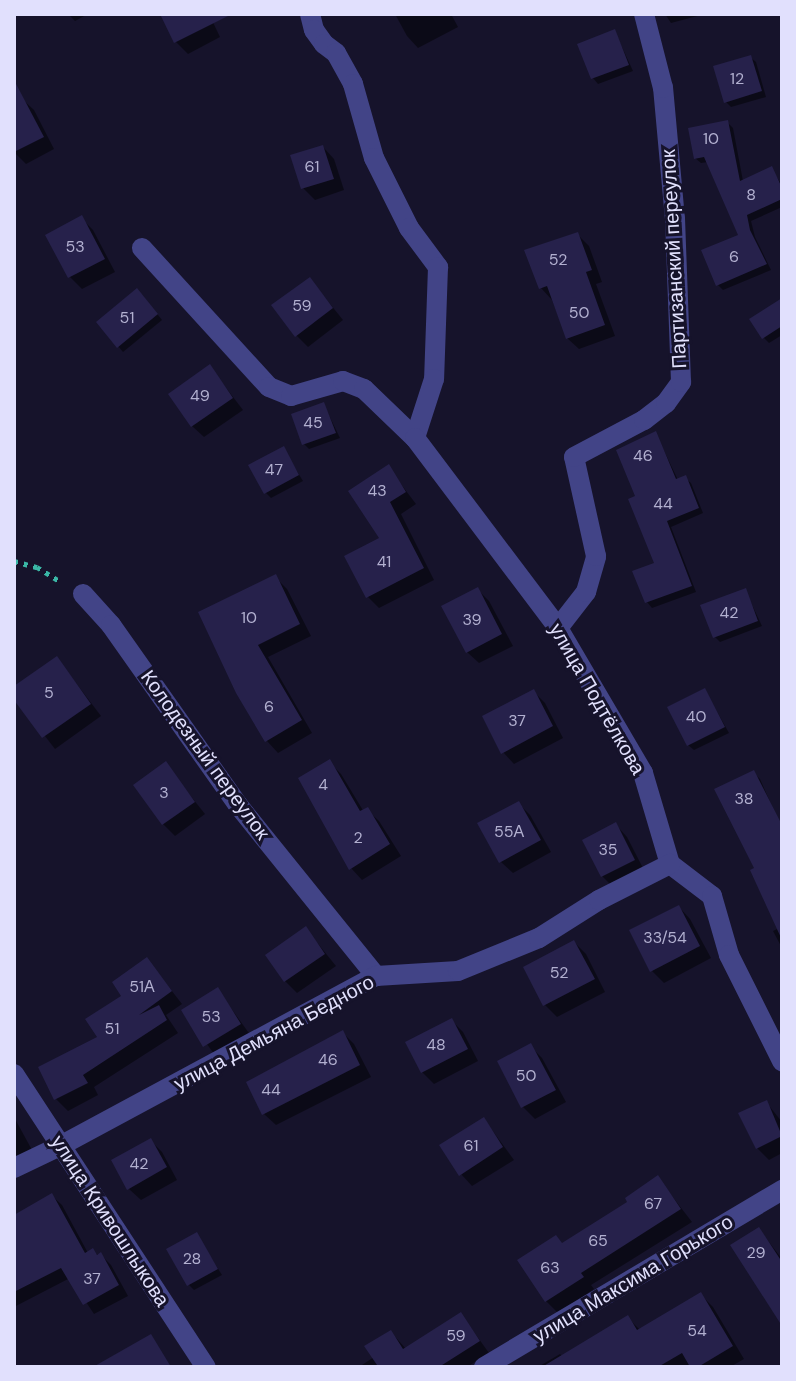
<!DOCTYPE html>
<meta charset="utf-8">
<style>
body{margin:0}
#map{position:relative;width:796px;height:1381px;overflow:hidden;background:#16132b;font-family:"DM Sans",sans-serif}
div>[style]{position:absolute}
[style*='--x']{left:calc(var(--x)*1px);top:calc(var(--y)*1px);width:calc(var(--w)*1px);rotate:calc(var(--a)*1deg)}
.shadow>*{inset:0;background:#0007}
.building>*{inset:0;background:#26214b}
.path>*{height:5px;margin-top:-2.5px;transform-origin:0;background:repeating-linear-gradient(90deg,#3ab7a6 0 4px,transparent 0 10px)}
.street>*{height:20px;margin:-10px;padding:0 10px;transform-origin:10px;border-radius:10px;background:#424487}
span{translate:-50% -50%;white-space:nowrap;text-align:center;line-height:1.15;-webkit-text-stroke:6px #16132b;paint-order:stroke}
.number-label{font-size:16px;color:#b2b0d0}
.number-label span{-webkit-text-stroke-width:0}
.street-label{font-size:20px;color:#e1e0fd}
.frame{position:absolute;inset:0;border:16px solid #e1e0fd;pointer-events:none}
</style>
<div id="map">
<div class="shadow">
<div style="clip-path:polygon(68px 14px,88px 14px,75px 21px)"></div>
<div style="clip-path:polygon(162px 14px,209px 14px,220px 37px,188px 54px,176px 42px)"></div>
<div style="clip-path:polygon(395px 14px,451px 14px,458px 27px,418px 48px,407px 36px)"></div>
<div style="clip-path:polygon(665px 14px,705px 14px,671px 23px)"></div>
<div style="clip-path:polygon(615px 32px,633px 71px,598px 84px,593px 78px)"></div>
<div style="clip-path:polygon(750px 57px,756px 62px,766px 97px,731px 107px,726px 102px)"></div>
<div style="clip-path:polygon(22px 99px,34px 110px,54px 149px,26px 164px,14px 152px,14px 103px)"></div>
<div style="clip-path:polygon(727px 122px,733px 128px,743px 181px,771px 169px,782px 185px,782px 207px,751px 221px,755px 237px,771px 270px,723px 290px,718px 285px,741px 236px,708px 162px,701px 163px,695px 158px)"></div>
<div style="clip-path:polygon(323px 147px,334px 159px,344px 190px,315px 200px,303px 188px)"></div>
<div style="clip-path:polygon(81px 218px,93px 230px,115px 272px,82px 289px,70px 277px,48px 236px)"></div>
<div style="clip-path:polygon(577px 234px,589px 246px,602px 282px,596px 284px,615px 336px,579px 349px,567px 338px,552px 300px,541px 288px)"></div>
<div style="clip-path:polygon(310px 279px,343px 320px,308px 347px,296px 335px)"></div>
<div style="clip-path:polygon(143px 296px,162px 320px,123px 352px,118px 346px)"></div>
<div style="clip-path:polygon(782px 308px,782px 335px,769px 343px,763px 337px)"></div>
<div style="clip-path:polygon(210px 367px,243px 410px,204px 437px,192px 426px)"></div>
<div style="clip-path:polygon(324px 405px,340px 438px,309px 449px,304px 444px)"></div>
<div style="clip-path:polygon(656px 434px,678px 480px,685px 478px,691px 483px,703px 513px,671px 527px,696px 592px,652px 608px,647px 602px,656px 564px,638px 497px)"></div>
<div style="clip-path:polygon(283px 449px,303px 481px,271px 498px,266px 493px)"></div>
<div style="clip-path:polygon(388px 467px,416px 504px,401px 514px,434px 580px,379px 608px,367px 596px,381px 539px)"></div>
<div style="clip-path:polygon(275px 577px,287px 589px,311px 636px,268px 657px,312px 733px,278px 753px,267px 741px,201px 613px)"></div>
<div style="clip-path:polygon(478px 590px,489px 601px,513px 646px,479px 663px,467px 652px)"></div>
<div style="clip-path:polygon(745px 590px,762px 626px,720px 642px,715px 637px)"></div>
<div style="clip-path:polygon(57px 658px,101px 716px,55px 749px,14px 696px,14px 688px)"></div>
<div style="clip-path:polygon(705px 690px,729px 733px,694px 750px,688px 745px)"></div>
<div style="clip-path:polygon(533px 691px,545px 703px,563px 738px,514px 764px,503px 752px)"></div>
<div style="clip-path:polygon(329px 762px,341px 774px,364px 812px,367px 810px,379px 821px,401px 856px,362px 880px,351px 868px)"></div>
<div style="clip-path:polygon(165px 764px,205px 814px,175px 836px,163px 824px)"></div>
<div style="clip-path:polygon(753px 772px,760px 779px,782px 829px,782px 948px,773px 931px,779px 928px,757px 869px)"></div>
<div style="clip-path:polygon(518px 803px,530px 815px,551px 852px,513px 873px,501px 862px)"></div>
<div style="clip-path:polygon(616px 825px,627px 837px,645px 872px,614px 888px,602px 876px)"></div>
<div style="clip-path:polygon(679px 907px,690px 919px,711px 958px,664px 983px,652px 971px)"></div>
<div style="clip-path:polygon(306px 929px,336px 966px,297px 993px,285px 981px)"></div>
<div style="clip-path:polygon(574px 942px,586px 954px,605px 992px,557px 1017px,545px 1005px)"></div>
<div style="clip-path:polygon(147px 959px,182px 1004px,166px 1015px,178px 1033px,94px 1087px,98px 1095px,68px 1111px,56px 1099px,100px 1038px)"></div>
<div style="clip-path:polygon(218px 990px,251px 1036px,217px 1058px,183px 1011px)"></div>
<div style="clip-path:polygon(452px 1021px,463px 1032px,478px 1061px,434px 1084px,422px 1072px)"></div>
<div style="clip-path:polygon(343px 1033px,354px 1044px,371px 1077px,276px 1125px,264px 1114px)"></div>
<div style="clip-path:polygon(530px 1046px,542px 1058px,566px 1102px,535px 1119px,523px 1107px)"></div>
<div style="clip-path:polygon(766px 1102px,782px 1122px,782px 1153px,769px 1160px,757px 1148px)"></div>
<div style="clip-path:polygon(14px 1117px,32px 1150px,14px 1159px)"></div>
<div style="clip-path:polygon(484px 1119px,514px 1160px,472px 1186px,461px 1174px)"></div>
<div style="clip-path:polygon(150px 1140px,162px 1152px,177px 1180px,141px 1200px,129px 1189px)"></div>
<div style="clip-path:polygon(658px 1178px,692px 1222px,591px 1285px,594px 1289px,558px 1313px,546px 1301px,564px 1245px,630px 1202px)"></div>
<div style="clip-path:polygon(51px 1195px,62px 1205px,88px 1253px,101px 1255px,111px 1265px,128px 1296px,94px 1314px,70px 1278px,14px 1307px,14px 1231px)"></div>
<div style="clip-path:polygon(759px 1229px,782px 1259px,782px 1323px)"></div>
<div style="clip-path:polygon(196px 1234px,222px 1275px,194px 1290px,189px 1285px)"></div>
<div style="clip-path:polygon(701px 1295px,713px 1307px,744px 1359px,730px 1367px,538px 1367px,560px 1354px,563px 1357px,628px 1318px,640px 1330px)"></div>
<div style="clip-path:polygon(461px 1314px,489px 1353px,467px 1367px,359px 1367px,374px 1357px,391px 1332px,406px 1349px)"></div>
</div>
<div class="building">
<div style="clip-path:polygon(160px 14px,232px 14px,174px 43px)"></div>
<div style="clip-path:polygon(615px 29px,629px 65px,591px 79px,577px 44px)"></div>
<div style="clip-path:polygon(751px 55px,762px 91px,724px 103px,713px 66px)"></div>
<div style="clip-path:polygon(14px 80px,44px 137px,14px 152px)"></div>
<div style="clip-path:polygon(728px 120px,740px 181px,772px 166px,782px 188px,782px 199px,747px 215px,750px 230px,767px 264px,716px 286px,701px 250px,738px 235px,704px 157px,694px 159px,688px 128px)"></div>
<div style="clip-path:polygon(323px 145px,334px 179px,301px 189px,290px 155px)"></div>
<div style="clip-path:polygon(82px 215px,105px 259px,68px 278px,45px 235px)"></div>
<div style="clip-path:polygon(578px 232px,592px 270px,586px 272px,605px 325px,566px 339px,547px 286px,539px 289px,524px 250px)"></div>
<div style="clip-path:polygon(310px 277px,333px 308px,295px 337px,271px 305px)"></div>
<div style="clip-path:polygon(137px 288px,158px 314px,117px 348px,96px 322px)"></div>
<div style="clip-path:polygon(782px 298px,782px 326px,762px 339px,749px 319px)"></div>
<div style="clip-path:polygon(210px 364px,233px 398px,191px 427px,168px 394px)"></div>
<div style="clip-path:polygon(324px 402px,336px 433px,302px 445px,291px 414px)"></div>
<div style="clip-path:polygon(656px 431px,676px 479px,686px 475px,699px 508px,667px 521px,692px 586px,645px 603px,632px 571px,654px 563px,628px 499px,635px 496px,616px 450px)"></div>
<div style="clip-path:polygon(284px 446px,299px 475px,264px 494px,248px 465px)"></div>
<div style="clip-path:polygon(389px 464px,406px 492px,390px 502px,424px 568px,366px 598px,344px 556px,379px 538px,348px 491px)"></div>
<div style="clip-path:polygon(276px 574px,300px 624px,258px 645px,302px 720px,265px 742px,236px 693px,198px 612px)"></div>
<div style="clip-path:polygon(478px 587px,502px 634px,466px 653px,441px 606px)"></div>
<div style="clip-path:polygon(746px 588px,758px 621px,713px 638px,700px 605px)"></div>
<div style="clip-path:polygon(57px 656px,91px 704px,42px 738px,14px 700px,14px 686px)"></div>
<div style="clip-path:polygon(705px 688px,725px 727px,687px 746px,667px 707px)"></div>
<div style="clip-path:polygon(534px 689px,553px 726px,501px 754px,482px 716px)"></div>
<div style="clip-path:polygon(330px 759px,360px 811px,368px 807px,390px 844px,349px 870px,298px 778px)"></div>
<div style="clip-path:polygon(166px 761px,195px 802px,162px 825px,133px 785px)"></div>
<div style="clip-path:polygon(754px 770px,782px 825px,782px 940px,750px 870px,754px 868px,714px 789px)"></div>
<div style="clip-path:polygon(519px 801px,541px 840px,499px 863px,477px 823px)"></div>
<div style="clip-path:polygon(616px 822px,635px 860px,601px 877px,582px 840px)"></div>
<div style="clip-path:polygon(679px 905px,700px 946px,650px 972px,629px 930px)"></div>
<div style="clip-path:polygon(306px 926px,325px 954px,284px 982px,265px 955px)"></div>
<div style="clip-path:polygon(574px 940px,595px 979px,543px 1006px,523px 967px)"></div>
<div style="clip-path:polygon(147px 957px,172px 991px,139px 1015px,159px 1005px,167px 1020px,83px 1075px,88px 1083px,54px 1100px,38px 1067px,97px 1037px,85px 1019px,121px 996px,112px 982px)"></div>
<div style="clip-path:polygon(218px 987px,241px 1024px,203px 1047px,181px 1010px)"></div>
<div style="clip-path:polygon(452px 1018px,468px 1049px,421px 1073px,405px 1042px)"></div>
<div style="clip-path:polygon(343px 1030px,360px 1065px,262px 1115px,246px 1082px)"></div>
<div style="clip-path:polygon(531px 1043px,556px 1090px,521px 1108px,497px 1061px)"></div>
<div style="clip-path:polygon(767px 1100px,782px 1136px,756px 1149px,738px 1113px)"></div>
<div style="clip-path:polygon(484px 1117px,503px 1147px,459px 1176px,439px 1145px)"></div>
<div style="clip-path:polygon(151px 1138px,167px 1167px,127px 1190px,111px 1160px)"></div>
<div style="clip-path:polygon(658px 1175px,681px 1209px,581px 1273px,584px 1277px,545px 1302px,517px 1260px,556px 1235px,562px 1243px,627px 1202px,625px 1198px)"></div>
<div style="clip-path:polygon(52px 1193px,85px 1253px,93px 1248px,97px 1255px,101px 1252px,119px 1285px,83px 1305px,61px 1268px,14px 1292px,14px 1215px)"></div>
<div style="clip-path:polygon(759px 1227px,782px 1262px,782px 1326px,730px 1245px)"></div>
<div style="clip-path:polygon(197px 1232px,218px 1269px,187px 1286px,166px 1249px)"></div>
<div style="clip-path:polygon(701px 1292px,733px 1346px,698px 1367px,690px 1367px,682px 1353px,658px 1367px,542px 1367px,628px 1315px,637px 1330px)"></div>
<div style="clip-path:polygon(461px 1312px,480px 1341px,439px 1367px,374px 1367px,377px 1365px,364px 1346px,391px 1330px,403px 1349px)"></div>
<div style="clip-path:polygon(151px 1334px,171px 1367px,93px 1367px)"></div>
</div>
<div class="path">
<div style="--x:14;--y:561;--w:24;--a:15"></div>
<div style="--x:37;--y:567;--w:28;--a:32"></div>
</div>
<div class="street">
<div style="--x:310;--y:14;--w:16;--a:76"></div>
<div style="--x:314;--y:30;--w:17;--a:54"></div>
<div style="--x:324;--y:44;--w:15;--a:37"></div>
<div style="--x:336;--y:53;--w:35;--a:61"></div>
<div style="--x:353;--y:84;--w:77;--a:74.2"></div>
<div style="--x:374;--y:158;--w:78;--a:63.4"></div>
<div style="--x:409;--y:228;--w:49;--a:53.4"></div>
<div style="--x:438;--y:267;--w:112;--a:92"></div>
<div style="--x:434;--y:379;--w:62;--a:107.9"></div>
<div style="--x:142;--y:248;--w:188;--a:47.6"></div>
<div style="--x:269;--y:387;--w:24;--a:22"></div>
<div style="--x:291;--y:396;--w:54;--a:-16.1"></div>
<div style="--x:343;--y:381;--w:22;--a:21"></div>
<div style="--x:364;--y:389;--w:71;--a:43.9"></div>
<div style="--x:415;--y:438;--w:238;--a:53"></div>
<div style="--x:558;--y:628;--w:168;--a:59.6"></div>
<div style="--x:643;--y:773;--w:95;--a:73.5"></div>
<div style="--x:670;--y:864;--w:53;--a:37.3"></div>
<div style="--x:712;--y:896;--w:61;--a:73.9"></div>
<div style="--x:729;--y:955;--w:119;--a:63.4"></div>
<div style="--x:83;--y:594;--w:42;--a:47.9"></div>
<div style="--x:111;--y:625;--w:220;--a:54.8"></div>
<div style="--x:238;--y:805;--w:220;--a:51.1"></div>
<div style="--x:558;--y:628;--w:46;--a:-52.1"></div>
<div style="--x:586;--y:592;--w:37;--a:-74"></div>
<div style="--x:596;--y:556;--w:101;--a:-102.5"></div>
<div style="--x:574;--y:457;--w:79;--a:-27.9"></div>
<div style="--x:644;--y:420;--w:28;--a:-38"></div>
<div style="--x:666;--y:403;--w:26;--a:-54"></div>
<div style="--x:681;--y:382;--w:163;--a:-92.1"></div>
<div style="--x:675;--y:219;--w:132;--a:-95.2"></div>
<div style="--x:663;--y:88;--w:76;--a:-104.4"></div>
<div style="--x:14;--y:1074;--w:350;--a:56.8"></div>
<div style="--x:14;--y:1168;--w:51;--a:-25.6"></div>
<div style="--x:60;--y:1146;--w:359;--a:-28.3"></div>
<div style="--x:376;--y:976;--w:82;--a:-3.5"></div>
<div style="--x:458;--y:971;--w:87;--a:-22.2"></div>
<div style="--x:539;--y:938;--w:71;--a:-32.3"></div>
<div style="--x:599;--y:900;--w:80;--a:-26.9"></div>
<div style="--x:484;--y:1367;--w:347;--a:-30.7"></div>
</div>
<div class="number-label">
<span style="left:737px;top:79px">12</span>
<span style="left:711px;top:139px">10</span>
<span style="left:312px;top:167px">61</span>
<span style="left:751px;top:195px">8</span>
<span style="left:75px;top:247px">53</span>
<span style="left:734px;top:257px">6</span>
<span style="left:558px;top:260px">52</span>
<span style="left:302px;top:306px">59</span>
<span style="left:579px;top:313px">50</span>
<span style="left:127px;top:318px">51</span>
<span style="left:200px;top:396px">49</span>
<span style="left:313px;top:423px">45</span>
<span style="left:643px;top:456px">46</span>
<span style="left:274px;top:470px">47</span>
<span style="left:377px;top:491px">43</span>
<span style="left:663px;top:504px">44</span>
<span style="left:384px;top:562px">41</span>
<span style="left:729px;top:613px">42</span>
<span style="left:249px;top:618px">10</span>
<span style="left:472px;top:620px">39</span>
<span style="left:49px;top:693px">5</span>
<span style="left:269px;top:707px">6</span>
<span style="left:696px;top:717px">40</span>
<span style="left:517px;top:721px">37</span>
<span style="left:323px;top:785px">4</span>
<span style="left:164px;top:793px">3</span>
<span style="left:744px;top:799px">38</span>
<span style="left:509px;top:832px">55А</span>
<span style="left:358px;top:838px">2</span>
<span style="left:608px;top:850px">35</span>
<span style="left:665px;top:938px">33/54</span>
<span style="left:559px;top:973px">52</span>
<span style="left:142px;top:987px">51А</span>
<span style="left:211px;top:1017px">53</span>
<span style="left:112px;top:1029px">51</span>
<span style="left:436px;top:1045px">48</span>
<span style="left:328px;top:1060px">46</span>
<span style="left:526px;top:1076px">50</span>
<span style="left:271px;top:1090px">44</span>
<span style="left:471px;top:1146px">61</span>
<span style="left:139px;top:1164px">42</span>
<span style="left:653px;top:1204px">67</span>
<span style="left:598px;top:1241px">65</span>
<span style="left:756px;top:1253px">29</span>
<span style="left:192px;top:1259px">28</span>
<span style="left:550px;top:1268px">63</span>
<span style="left:92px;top:1279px">37</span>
<span style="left:697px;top:1331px">54</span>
<span style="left:456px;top:1336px">59</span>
</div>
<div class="street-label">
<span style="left:674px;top:259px;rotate:-93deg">Партизанский переулок</span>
<span style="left:597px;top:699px;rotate:60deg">улица Подтёлкова</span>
<span style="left:205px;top:755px;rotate:54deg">Колодезный переулок</span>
<span style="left:274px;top:1033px;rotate:-28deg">улица Демьяна Бедного</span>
<span style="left:110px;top:1221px;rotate:57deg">улица Кривошлыкова</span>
<span style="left:633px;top:1279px;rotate:-31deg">улица Максима Горького</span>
</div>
<div class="frame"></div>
</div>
